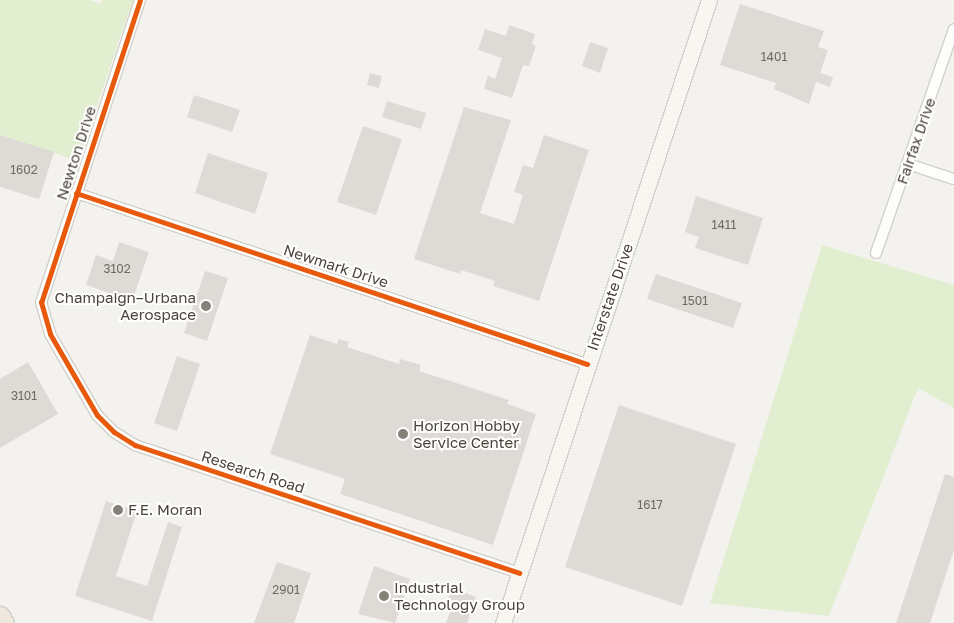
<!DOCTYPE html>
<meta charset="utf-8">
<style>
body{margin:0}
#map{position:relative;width:954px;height:623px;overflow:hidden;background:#f4f2ee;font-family:"Golos Text",sans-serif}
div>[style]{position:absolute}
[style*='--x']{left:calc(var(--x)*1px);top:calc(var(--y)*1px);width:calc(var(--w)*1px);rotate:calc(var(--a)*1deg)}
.green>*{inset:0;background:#e1eecf}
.building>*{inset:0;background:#dedbd6}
.roads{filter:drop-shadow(1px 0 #d2d0cb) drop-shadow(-1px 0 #d2d0cb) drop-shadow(0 1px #d2d0cb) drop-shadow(0 -1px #d2d0cb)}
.street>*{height:10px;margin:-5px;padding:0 5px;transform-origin:5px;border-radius:5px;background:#fdfdfc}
.secondary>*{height:15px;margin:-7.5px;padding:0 7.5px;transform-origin:7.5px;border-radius:7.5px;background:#f7f6f1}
.highway>*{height:19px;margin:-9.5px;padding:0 9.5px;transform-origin:9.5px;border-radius:9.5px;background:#ede8db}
.cycleway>*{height:5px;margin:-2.5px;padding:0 2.5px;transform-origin:2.5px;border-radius:2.5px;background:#e8590c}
.dots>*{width:14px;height:14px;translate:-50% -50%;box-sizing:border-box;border:2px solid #fff;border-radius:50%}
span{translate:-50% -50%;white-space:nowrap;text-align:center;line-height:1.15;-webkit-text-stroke:4px #fff;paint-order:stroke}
.number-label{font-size:12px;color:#706a61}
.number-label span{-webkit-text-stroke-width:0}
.street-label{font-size:15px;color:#4b4439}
.poi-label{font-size:15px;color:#4b4439}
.right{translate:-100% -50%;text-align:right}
.left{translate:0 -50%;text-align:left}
</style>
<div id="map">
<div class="green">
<div style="clip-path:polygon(0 0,90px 0,101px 4px,102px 0,133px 0,78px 161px,0 135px)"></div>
<div style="clip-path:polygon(822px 245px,954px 285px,954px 408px,918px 388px,829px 616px,710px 603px)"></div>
</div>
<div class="building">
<div style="clip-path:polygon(740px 4px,824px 31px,818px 47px,828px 50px,820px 73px,833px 77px,830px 87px,816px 82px,809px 104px,774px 89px,776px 83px,720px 65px)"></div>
<div style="clip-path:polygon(509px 25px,535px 34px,532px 44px,536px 46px,529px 66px,523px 65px,512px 98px,484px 89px,488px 76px,495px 79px,502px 58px,478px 50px,485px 29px,506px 36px)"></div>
<div style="clip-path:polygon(590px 42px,608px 48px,600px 73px,582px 66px)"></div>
<div style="clip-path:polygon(370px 73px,382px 76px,379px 88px,367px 85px)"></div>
<div style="clip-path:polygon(194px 95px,240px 110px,232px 132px,187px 117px)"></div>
<div style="clip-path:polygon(387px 101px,426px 113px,421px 129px,382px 117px)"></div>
<div style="clip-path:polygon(464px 107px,511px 120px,480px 213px,514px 224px,523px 195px,514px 192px,523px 165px,533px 168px,544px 135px,589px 150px,539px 301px,493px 286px,495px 281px,461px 270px,460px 274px,414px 259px)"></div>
<div style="clip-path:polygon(363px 126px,402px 139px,376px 215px,337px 202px)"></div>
<div style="clip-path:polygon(0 135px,54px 152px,39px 199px,0 187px)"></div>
<div style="clip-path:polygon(208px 153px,268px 173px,255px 214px,195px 193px)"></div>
<div style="clip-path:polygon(696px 196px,763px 218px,748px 265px,695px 248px,699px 237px,685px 232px)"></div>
<div style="clip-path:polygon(119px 242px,149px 252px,132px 301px,86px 285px,96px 255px,113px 261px)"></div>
<div style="clip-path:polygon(205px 271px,228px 278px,207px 341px,184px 333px)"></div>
<div style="clip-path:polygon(656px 274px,742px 303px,733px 328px,647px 299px)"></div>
<div style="clip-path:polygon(310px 335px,337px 344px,339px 339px,349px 342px,347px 347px,399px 364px,400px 359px,421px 365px,419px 371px,509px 400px,507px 404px,536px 414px,493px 545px,340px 494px,345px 479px,270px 454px)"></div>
<div style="clip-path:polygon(177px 356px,200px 364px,177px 431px,154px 423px)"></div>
<div style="clip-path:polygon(28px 362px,58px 414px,0 448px,0 379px)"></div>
<div style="clip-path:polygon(619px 405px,736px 444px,682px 606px,565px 567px)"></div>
<div style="clip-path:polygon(945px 474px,954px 477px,954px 550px,930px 623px,896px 623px)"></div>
<div style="clip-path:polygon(106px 501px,137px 511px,116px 576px,147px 586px,168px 522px,182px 527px,152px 621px,75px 596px)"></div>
<div style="clip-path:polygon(277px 562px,311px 573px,294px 623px,254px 623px)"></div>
<div style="clip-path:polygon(374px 566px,410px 579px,395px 623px,358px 614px)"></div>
<div style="clip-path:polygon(452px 588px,476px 597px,467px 623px,446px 623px,454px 601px,448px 599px)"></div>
</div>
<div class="roads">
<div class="street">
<div style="--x:140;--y:0;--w:318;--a:108.1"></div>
<div style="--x:41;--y:302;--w:33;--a:74"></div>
<div style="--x:50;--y:334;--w:94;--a:59.9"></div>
<div style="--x:97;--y:415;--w:24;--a:45"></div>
<div style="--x:114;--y:432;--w:25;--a:32"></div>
<div style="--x:135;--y:445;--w:405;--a:18.4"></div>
<div style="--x:908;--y:164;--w:48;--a:18.1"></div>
<div style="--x:76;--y:193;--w:539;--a:18.5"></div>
<div style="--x:876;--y:253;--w:237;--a:-70.8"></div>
</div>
<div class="secondary">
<div style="--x:503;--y:623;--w:656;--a:-71.7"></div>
</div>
<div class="highway">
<div style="--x:0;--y:616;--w:8;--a:60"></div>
</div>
</div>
<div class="cycleway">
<div style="--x:140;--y:0;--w:318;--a:108.1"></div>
<div style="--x:41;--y:302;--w:33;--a:74"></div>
<div style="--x:50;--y:334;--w:94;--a:59.9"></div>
<div style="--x:97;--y:415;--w:24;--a:45"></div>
<div style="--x:114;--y:432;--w:25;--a:32"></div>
<div style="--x:135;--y:445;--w:405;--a:18.4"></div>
<div style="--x:76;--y:193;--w:539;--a:18.5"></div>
</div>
<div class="dots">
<div style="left:206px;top:306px;background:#868178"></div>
<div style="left:403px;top:434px;background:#868178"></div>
<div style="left:118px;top:510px;background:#868178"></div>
<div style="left:384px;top:596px;background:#868178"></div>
</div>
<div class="number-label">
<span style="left:774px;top:57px">1401</span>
<span style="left:24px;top:170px">1602</span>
<span style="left:724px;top:225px">1411</span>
<span style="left:117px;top:269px">3102</span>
<span style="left:695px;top:301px">1501</span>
<span style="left:24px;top:396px">3101</span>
<span style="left:650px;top:505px">1617</span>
<span style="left:286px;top:590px">2901</span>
</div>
<div class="street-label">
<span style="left:916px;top:141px;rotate:-71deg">Fairfax Drive</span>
<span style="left:76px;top:153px;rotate:-72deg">Newton Drive</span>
<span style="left:336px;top:266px;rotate:18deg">Newmark Drive</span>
<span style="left:610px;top:297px;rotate:-71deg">Interstate Drive</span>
<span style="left:253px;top:472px;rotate:18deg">Research Road</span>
</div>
<div class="poi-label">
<span class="right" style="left:196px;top:306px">Champaign–Urbana<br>Aerospace</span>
<span class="left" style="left:413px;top:434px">Horizon Hobby<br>Service Center</span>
<span class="left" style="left:128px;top:510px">F.E. Moran</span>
<span class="left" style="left:394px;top:596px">Industrial<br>Technology Group</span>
</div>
</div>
